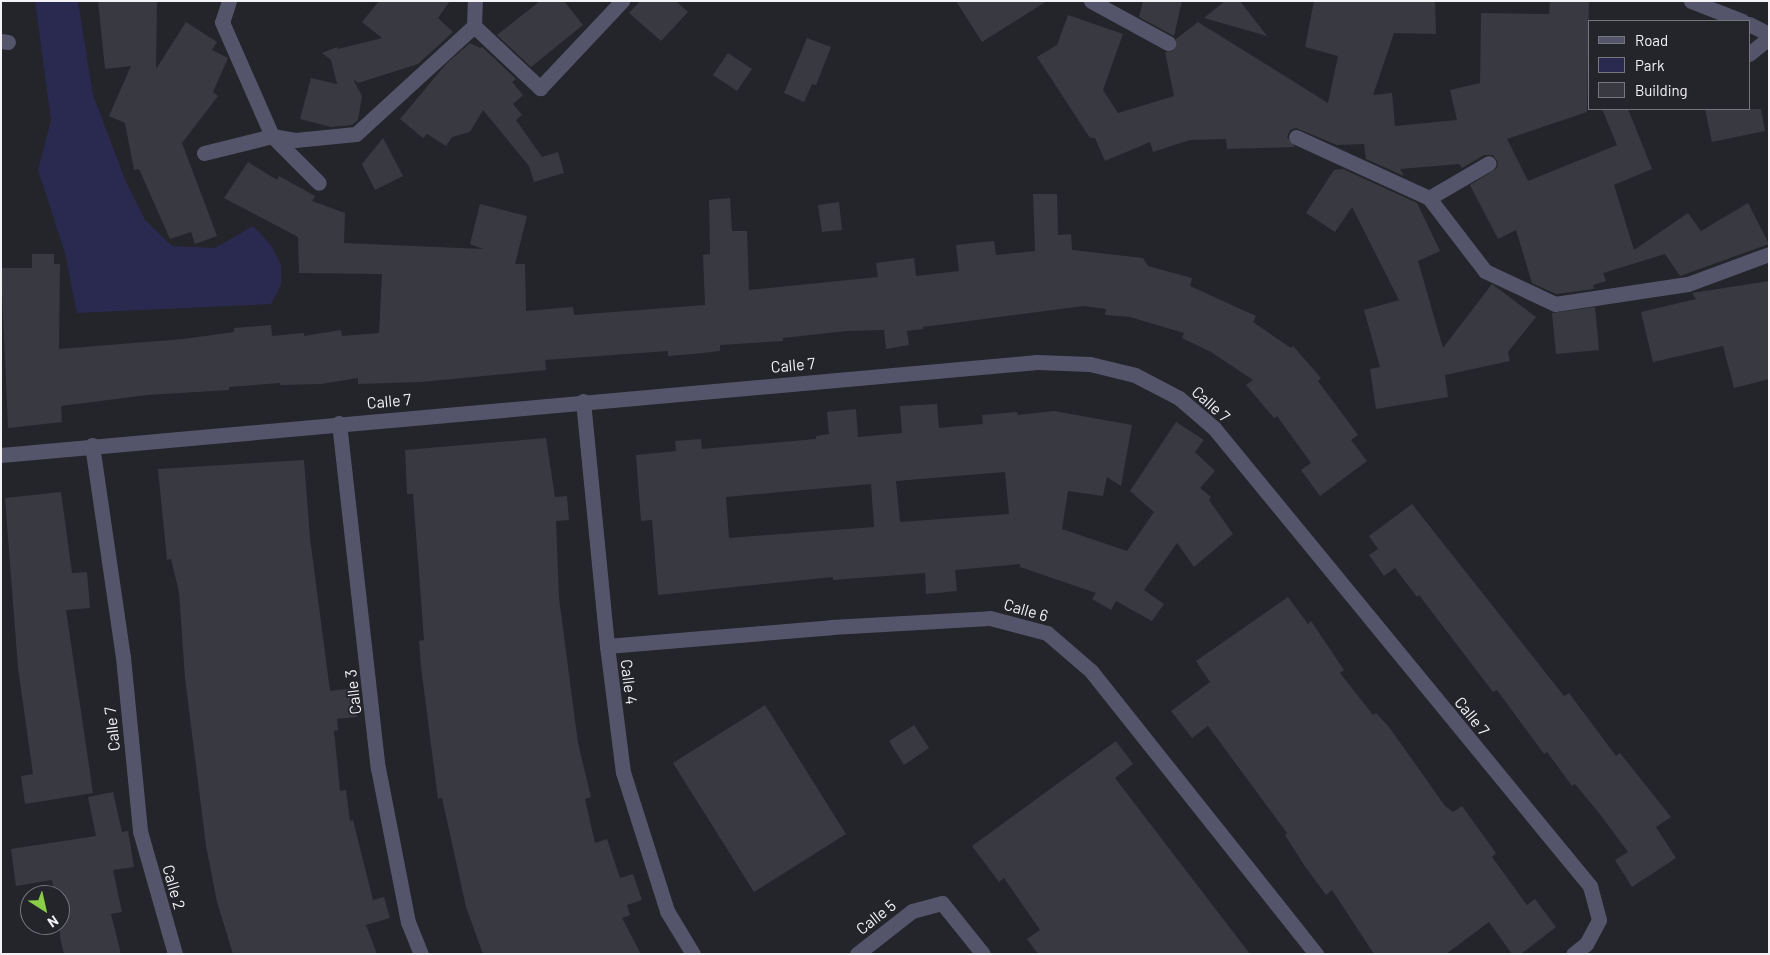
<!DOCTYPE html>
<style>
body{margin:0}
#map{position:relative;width:1770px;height:955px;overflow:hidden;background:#24242b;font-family:Barlow,sans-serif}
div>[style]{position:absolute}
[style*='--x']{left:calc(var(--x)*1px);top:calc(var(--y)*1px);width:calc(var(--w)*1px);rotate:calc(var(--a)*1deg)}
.green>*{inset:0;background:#2a2950}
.building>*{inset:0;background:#393a41}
.minor>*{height:15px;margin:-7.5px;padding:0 7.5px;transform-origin:7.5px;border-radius:7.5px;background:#54556b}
span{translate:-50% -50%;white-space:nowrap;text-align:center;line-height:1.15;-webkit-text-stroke:4px #24242b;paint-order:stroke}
.street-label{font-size:16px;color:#f2f2f7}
.frame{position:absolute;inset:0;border:2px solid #f2f2f7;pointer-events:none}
.legend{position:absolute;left:1588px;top:20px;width:162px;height:90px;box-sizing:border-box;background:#24242b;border:1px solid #76767d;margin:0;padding:6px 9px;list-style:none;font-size:15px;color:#f2f2f7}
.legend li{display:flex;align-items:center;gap:10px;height:25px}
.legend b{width:25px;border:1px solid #76767d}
.north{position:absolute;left:20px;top:885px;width:50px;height:50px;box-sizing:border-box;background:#24242b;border:1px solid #76767d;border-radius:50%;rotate:145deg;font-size:14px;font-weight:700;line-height:20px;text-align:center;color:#f2f2f7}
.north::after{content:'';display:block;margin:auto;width:18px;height:22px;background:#8ace47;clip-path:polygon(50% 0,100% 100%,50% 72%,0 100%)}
</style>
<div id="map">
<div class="green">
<div style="clip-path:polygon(35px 1px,78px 1px,93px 95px,126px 182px,145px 220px,172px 246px,215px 248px,253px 226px,271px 245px,281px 265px,281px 285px,271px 304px,77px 313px,65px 253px,38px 170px,51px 120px)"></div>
</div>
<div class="building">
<div style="clip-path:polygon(98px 1px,157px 1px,156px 69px,186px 22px,217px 42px,212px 50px,228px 58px,213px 92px,218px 96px,182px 143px,217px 236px,195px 244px,191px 232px,170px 239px,139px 169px,134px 170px,125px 123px,109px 116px,131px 66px,105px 69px)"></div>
<div style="clip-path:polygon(379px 1px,450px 1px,438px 18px,453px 32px,418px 64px,358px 83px,353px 79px,362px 96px,358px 120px,352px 125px,331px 127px,300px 119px,311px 78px,337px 84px,331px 60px,322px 53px,337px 47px,338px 49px,382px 38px,362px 22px)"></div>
<div style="clip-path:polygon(540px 1px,564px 1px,583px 25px,531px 67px,497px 35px)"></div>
<div style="clip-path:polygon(640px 1px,676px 1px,688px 12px,661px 41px,629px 13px)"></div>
<div style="clip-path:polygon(956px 1px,1047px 1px,982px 42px)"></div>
<div style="clip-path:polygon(1143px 1px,1182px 1px,1174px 36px,1139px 17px)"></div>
<div style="clip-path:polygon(1225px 1px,1240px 1px,1267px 36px,1204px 18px)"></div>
<div style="clip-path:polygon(1314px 1px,1435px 1px,1436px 34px,1394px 33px,1373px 95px,1392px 93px,1395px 126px,1457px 120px,1450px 90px,1480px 83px,1481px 13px,1549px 14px,1550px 1px,1589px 1px,1587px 112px,1507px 139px,1528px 181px,1617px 145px,1602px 109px,1628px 109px,1652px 169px,1614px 185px,1634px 250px,1688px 213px,1701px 231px,1748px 203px,1769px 244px,1680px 276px,1665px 254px,1603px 273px,1606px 281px,1593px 285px,1594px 289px,1556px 294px,1532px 283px,1516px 230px,1498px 239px,1470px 185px,1497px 168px,1498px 162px,1493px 155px,1484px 155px,1462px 168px,1459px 164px,1400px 169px,1404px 176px,1366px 159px,1364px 144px,1337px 145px,1296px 128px,1290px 130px,1287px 137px,1295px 147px,1227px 149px,1226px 139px,1190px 140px,1153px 152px,1150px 142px,1105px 161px,1095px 138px,1090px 138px,1037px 57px,1057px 45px,1068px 15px,1123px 34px,1103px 90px,1118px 113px,1174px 96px,1165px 52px,1173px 51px,1176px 39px,1198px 22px,1328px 103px,1338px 56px,1305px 47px)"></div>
<div style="clip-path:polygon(807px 38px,831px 47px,816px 85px,812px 84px,804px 102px,784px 93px)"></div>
<div style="clip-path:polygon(470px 43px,480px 48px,482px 47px,516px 79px,512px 82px,523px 95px,513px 104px,522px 115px,516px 120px,542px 157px,558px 152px,564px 173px,534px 182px,529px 166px,483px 110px,470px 132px,452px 137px,446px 146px,427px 134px,423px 138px,400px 119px,446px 64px)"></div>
<div style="clip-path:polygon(728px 53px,752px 69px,737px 91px,713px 75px)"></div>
<div style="clip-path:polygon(1705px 109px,1761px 109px,1765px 131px,1712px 142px)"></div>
<div style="clip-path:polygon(383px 138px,403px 176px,375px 190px,362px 164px)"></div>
<div style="clip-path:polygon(248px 162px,277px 180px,279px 176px,315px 196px,312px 201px,345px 213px,344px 243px,483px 249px,470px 244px,480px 204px,527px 216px,515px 264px,525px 264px,526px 311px,573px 307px,574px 315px,705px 305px,703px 255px,710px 254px,709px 200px,730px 198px,732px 231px,747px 231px,749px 290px,878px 277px,876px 263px,914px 258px,916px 276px,959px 271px,956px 245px,994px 241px,996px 255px,1035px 251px,1033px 194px,1057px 194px,1058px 235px,1071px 234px,1072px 250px,1143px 258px,1148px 266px,1192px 278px,1190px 286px,1256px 316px,1253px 322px,1291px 348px,1293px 346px,1321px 378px,1318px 381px,1358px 435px,1351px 440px,1367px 461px,1320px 496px,1301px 470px,1311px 463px,1277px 416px,1274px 418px,1246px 385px,1253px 380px,1211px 352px,1182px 338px,1184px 333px,1130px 317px,1105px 315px,1106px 309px,1084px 306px,923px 327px,923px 329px,907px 331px,909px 345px,886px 349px,884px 330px,847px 331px,783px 338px,783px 341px,720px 345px,720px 351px,693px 354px,668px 356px,668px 351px,545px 360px,546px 370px,421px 382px,358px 384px,358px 378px,321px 384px,280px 385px,280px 383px,229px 387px,229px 390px,147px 395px,61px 406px,62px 422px,8px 428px,1px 268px,32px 268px,32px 254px,54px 254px,54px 264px,60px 264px,59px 349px,183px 339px,234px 332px,234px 328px,271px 325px,272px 336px,304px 333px,304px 336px,341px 330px,342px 336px,379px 333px,382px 274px,299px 273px,298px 237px,224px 198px)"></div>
<div style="clip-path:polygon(1343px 169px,1417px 203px,1440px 251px,1418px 261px,1443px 348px,1492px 284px,1536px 317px,1508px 352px,1510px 361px,1445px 375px,1448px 397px,1376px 409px,1370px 369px,1380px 367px,1364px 310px,1399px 300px,1352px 207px,1335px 232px,1306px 213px,1334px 170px)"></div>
<div style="clip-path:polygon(839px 202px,842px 230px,822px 232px,818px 205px)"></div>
<div style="clip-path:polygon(1769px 281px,1769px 379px,1734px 388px,1723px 346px,1653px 362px,1641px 312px,1696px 299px,1692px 293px)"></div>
<div style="clip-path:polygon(1595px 307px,1599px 350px,1556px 354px,1552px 313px)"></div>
<div style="clip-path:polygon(evenodd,937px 404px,939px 428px,983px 424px,982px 415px,1017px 412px,1018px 415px,1054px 411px,1132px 425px,1121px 486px,1107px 477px,1103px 496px,1068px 491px,1062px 529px,1127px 551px,1154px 512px,1130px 491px,1176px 422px,1204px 440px,1195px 452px,1215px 471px,1200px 488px,1211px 497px,1209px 500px,1233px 534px,1194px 567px,1177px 543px,1144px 590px,1164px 604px,1152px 621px,1116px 601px,1111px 610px,1092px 599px,1096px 593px,1020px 567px,1020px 564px,955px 570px,957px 591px,926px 594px,925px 573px,833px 580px,833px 577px,658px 595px,652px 520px,641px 521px,636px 455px,676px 451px,675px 441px,701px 439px,702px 449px,816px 439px,816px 436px,829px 434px,827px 412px,856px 409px,858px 437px,902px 433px,900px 406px,937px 404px,1005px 472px,1009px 514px,900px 522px,896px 481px,1005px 472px,937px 404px,871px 484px,874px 527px,729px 538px,726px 497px,871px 484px)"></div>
<div style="clip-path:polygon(546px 438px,555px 497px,567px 496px,569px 520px,556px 521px,559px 598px,578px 743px,591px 797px,585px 799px,595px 843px,607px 839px,620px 878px,633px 874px,642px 900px,627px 905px,630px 915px,622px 918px,641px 954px,483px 954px,466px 907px,442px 798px,438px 799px,421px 667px,419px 641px,424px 640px,413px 494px,407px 494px,405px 450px)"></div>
<div style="clip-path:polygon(304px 460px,310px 538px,330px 691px,354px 688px,357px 717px,337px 719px,338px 730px,334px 731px,340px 791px,346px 790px,350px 821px,353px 820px,373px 900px,384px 897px,390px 918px,366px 925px,377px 954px,233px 954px,217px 902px,206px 846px,185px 678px,179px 592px,171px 559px,167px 560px,158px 469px)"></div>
<div style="clip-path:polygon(61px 492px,72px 573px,87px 572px,90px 608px,66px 610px,93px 793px,25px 804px,21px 776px,33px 774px,18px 668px,5px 498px)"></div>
<div style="clip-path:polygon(1412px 504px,1564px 696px,1569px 693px,1616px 756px,1620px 753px,1671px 817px,1656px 827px,1676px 858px,1632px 887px,1615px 860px,1628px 852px,1599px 813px,1575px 784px,1572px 786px,1547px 752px,1544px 754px,1497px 690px,1493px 692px,1419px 595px,1417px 597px,1395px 568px,1384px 576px,1369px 555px,1378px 549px,1369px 536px)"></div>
<div style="clip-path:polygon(1288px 597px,1308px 624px,1311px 621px,1344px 670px,1340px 673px,1373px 715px,1376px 713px,1389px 727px,1445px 806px,1453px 812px,1462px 806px,1496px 853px,1492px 857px,1527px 905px,1535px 899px,1556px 927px,1521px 954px,1512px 954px,1489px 922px,1446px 954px,1374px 954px,1332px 890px,1326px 895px,1304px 865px,1285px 835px,1287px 833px,1208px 726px,1192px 738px,1171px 711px,1210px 682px,1196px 661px)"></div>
<div style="clip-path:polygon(765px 705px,846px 834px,754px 892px,673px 763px)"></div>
<div style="clip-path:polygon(914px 725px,929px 748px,904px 765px,889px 741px)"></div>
<div style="clip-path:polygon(1116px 741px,1133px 764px,1115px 778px,1250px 954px,1038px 954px,1027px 939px,1040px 930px,1004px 878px,999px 882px,972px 846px)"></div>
<div style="clip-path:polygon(113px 792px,122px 832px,128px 831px,134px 867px,113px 870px,122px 912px,111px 914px,121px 954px,64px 954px,60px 937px,60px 895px,55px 895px,52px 880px,16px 886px,11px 849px,96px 836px,88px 797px)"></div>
</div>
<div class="minor">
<div style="--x:229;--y:1;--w:22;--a:108"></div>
<div style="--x:222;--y:22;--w:124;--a:66.3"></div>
<div style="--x:272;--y:136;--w:66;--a:45"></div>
<div style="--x:1091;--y:1;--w:88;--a:28.6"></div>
<div style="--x:1691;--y:1;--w:55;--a:21.4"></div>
<div style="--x:1749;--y:24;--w:22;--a:27"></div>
<div style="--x:474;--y:26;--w:91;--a:43.2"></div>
<div style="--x:540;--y:88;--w:120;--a:-46.7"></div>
<div style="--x:1;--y:41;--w:7;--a:8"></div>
<div style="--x:1749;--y:54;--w:26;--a:-39"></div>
<div style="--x:1296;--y:137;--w:146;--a:24.6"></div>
<div style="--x:1429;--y:198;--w:69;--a:-30.3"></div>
<div style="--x:204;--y:153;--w:70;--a:-14"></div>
<div style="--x:272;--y:136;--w:23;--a:10"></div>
<div style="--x:295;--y:140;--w:61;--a:-5.6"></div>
<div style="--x:356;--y:134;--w:160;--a:-42.5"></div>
<div style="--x:474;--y:26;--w:25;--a:-88"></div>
<div style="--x:1429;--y:198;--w:92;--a:52.5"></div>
<div style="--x:1485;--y:271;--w:77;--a:25.2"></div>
<div style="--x:1555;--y:304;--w:134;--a:-8.6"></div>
<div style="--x:1688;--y:284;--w:86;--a:-20.3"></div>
<div style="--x:583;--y:401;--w:246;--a:84.4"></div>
<div style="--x:607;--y:646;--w:127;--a:82.8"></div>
<div style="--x:623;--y:772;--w:146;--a:72.4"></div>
<div style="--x:667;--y:911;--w:50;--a:58.8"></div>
<div style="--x:339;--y:423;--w:347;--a:83.6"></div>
<div style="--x:378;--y:768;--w:157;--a:79"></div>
<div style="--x:408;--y:922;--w:35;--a:68"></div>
<div style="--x:92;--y:445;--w:214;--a:81.7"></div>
<div style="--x:123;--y:657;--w:175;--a:84.4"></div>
<div style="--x:140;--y:831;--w:128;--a:74.1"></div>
<div style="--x:1;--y:455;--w:1040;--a:-5.13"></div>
<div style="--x:1037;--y:362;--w:53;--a:2.2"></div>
<div style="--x:1090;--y:364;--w:46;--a:13.7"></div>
<div style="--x:1135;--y:375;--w:50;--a:27.6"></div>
<div style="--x:1179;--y:398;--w:46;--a:40.6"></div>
<div style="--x:1214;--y:428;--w:593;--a:50.62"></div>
<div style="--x:1590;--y:886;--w:35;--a:75"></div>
<div style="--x:1599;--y:920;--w:27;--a:118"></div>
<div style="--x:1586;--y:944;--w:16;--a:142"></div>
<div style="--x:607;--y:646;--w:225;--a:-4.8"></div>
<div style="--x:831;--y:627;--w:159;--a:-3.2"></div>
<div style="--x:990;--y:618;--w:59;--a:14.7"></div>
<div style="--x:1047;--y:633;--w:58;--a:40.8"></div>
<div style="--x:1091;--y:671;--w:362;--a:51.5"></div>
<div style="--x:857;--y:954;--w:70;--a:-38"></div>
<div style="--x:912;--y:911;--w:31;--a:-15"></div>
<div style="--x:942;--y:903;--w:65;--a:51.2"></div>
</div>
<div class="street-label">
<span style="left:793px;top:365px;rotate:-5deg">Calle 7</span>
<span style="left:389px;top:401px;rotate:-5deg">Calle 7</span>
<span style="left:1211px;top:404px;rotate:42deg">Calle 7</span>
<span style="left:1026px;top:610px;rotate:16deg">Calle 6</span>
<span style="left:629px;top:682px;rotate:83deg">Calle 4</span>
<span style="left:353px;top:692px;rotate:-97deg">Calle 3</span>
<span style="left:1472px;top:716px;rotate:51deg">Calle 7</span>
<span style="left:112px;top:729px;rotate:-96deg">Calle 7</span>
<span style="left:174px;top:887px;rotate:74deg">Calle 2</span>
<span style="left:876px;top:917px;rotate:-38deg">Calle 5</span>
</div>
<div class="frame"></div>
<ul class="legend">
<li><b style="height:6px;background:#54556b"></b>Road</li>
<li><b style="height:14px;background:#2a2950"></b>Park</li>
<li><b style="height:14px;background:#393a41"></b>Building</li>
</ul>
<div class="north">N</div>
</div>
